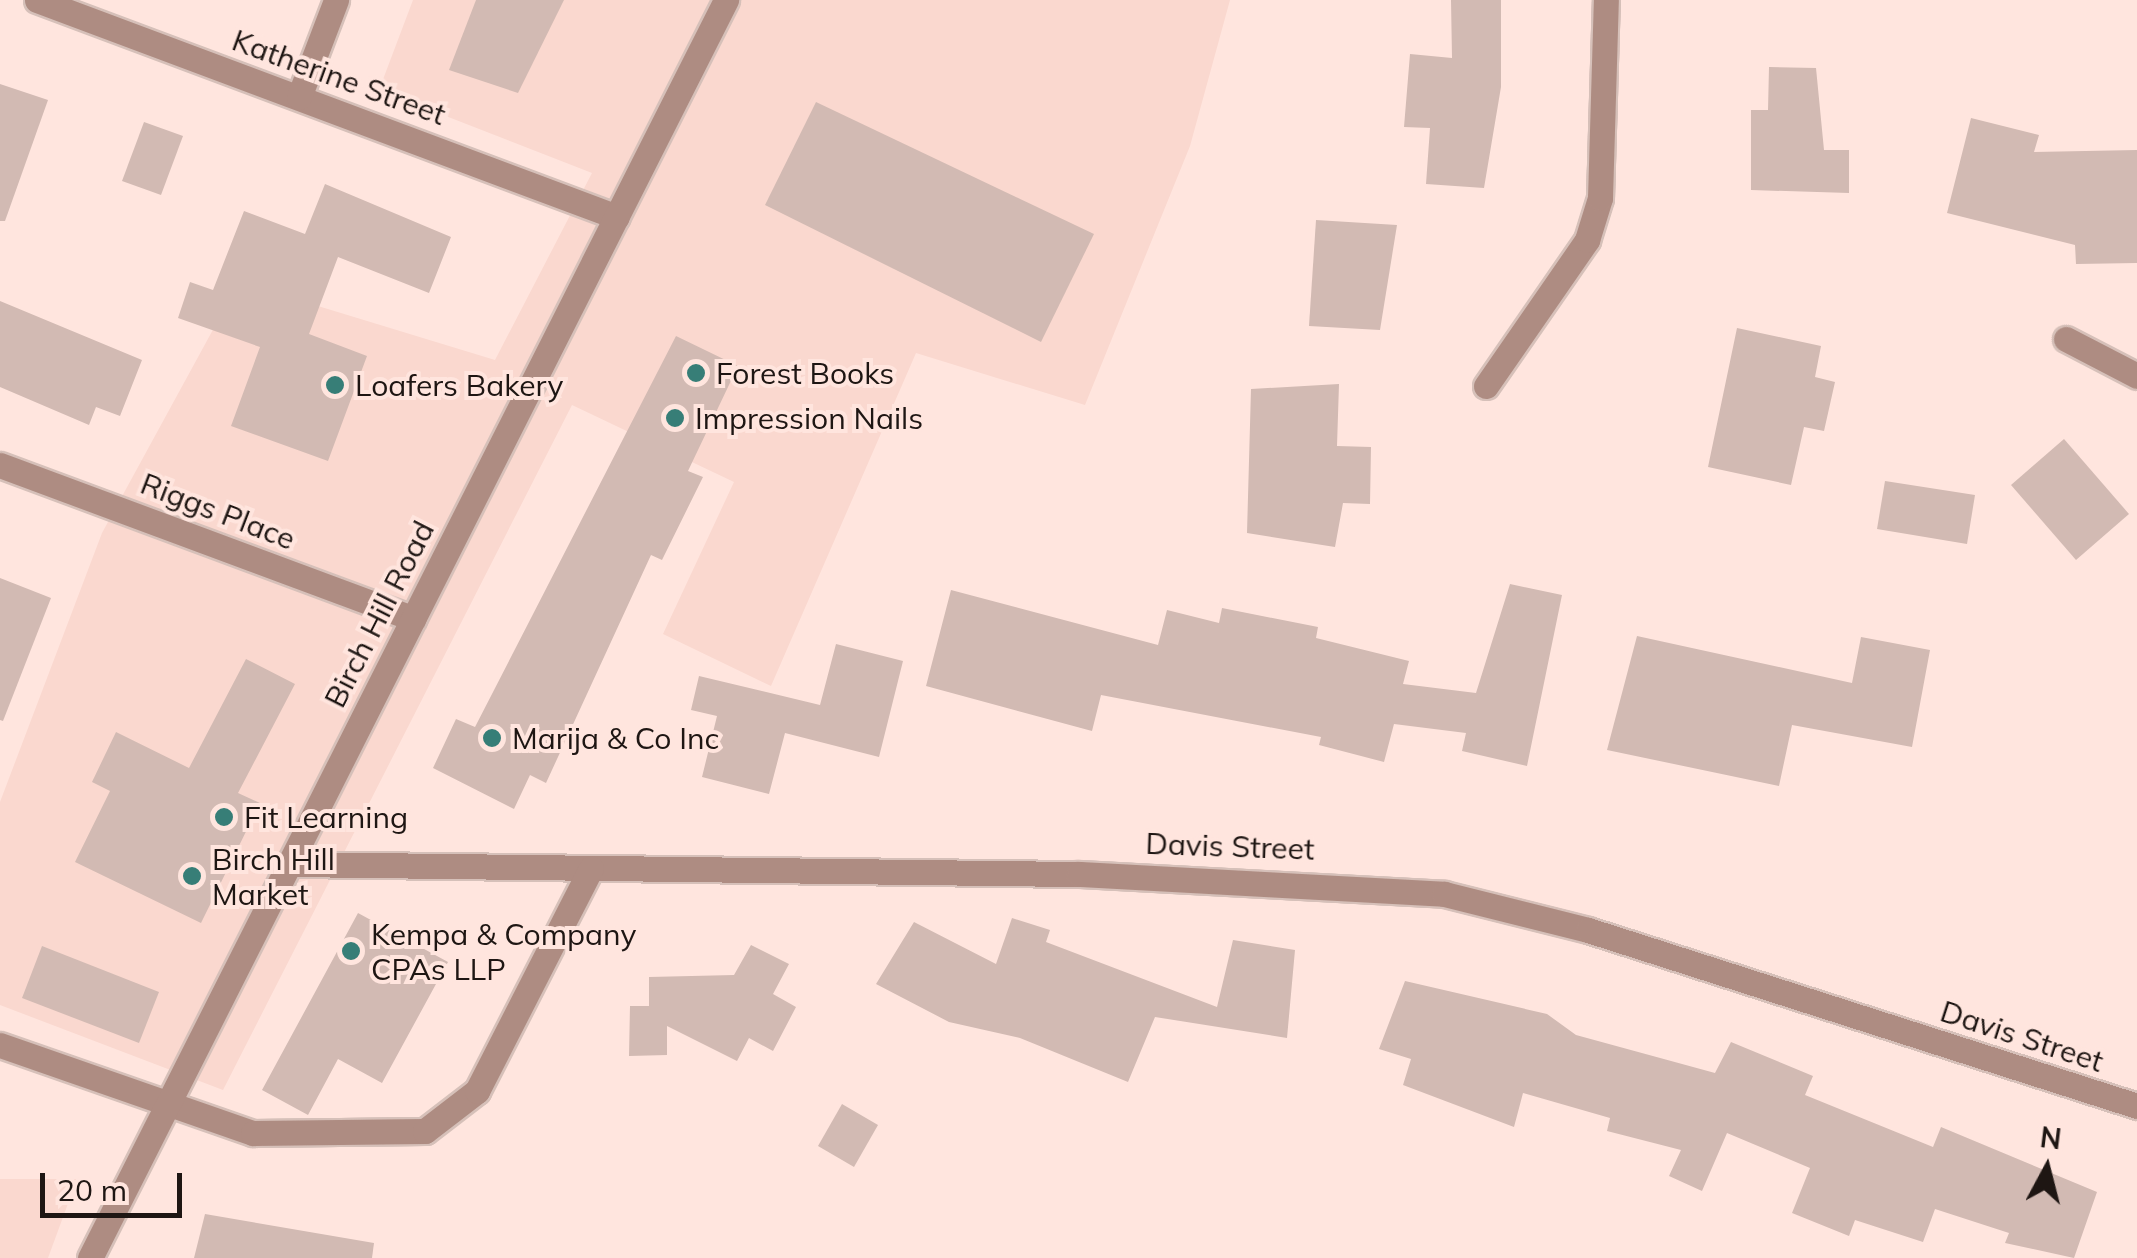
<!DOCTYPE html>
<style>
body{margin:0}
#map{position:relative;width:2137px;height:1258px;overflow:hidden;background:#ffe5de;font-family:Mulish,sans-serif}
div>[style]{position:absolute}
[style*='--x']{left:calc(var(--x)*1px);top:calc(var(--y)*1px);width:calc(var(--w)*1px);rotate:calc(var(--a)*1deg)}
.built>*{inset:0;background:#fad8cf}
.building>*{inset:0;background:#d2bab3}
.roads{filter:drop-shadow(2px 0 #d6c0b9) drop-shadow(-2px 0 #d6c0b9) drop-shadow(0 2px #d6c0b9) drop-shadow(0 -2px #d6c0b9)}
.minor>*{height:25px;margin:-12.5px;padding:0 12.5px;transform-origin:12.5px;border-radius:12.5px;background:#ae8c82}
.dots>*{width:28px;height:28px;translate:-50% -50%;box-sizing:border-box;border:5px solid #ffe5de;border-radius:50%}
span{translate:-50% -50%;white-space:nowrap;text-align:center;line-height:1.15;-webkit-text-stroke:8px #ffe5de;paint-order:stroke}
.street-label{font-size:30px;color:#1e1613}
.poi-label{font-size:30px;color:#1e1613}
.left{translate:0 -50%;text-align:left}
.north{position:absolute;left:1997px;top:1118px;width:100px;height:100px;-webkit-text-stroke:8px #ffe5de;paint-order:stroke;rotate:7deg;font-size:28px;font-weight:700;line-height:40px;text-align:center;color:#1e1613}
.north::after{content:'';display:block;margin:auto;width:35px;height:45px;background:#1e1613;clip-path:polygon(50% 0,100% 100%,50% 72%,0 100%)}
.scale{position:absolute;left:40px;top:1173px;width:142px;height:45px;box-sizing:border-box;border:5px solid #1e1613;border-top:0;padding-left:12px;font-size:30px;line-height:35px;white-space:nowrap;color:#1e1613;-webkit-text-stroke:8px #ffe5de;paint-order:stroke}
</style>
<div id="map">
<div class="built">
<div style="clip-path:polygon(413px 0,1230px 0,1190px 146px,1085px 405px,916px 353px,771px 686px,663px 634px,734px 482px,572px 405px,223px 1090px,0 1005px,0 802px,102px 533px,239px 282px,495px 360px,592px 173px,379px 90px)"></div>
<div style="clip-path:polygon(0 1179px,77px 1179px,48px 1258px,0 1258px)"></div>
</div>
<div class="building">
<div style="clip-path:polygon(476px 0,564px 0,518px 93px,449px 70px)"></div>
<div style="clip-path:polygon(1451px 0,1501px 0,1501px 87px,1484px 188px,1426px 184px,1430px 128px,1404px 127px,1410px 54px,1452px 58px)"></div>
<div style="clip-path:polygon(1769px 67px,1816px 68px,1824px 150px,1849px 150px,1849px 193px,1751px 190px,1751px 110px,1768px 110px)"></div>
<div style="clip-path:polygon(0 84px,48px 100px,5px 221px,0 221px)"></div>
<div style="clip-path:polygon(816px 102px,1094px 234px,1041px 342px,765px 205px)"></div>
<div style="clip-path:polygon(1971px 118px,2039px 135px,2034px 152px,2137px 150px,2137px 263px,2076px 264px,2075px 245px,1947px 213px)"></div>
<div style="clip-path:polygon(144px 122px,183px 136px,161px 195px,122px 181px)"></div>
<div style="clip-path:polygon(325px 184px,451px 237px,429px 293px,338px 257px,309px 334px,367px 356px,328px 461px,231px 426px,260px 347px,178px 318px,190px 282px,213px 290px,244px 211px,305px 234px)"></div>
<div style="clip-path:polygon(1316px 220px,1397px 225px,1380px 330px,1309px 326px)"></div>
<div style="clip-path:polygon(0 301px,142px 360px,120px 416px,96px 407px,89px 425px,0 387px)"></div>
<div style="clip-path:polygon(1737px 328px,1821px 346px,1815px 377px,1835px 382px,1824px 431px,1804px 427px,1791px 485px,1708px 467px)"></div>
<div style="clip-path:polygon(676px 336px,738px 366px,688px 471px,703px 477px,662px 560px,651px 555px,546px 783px,530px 775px,514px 809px,433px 768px,456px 719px,475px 727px)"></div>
<div style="clip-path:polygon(1339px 384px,1337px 446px,1371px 447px,1370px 504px,1343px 503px,1335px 547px,1247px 533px,1251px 389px)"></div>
<div style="clip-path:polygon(2064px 439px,2129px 514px,2076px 560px,2011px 485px)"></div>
<div style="clip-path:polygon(1885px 481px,1975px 495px,1967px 544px,1877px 529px)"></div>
<div style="clip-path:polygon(0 578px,51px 598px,3px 721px,0 720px)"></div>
<div style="clip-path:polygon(1510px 584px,1562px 595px,1527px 766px,1462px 751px,1466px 733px,1394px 724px,1384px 762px,1319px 745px,1321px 737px,1101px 695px,1092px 731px,926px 686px,951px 590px,1158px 645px,1167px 610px,1219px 623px,1222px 608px,1318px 627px,1316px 638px,1409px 661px,1403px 684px,1476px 693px)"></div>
<div style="clip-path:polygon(1637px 636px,1852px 683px,1861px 637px,1930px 650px,1912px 747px,1792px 725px,1779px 786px,1607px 750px)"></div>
<div style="clip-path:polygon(836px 644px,903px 661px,879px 757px,785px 733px,769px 794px,702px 777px,717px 716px,691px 710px,699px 676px,820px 705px)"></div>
<div style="clip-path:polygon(246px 659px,295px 684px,238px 793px,260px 803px,201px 923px,75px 862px,110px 791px,92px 782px,116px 732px,189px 768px)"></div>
<div style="clip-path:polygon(358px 913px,448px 962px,382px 1083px,338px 1059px,308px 1115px,262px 1090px)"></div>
<div style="clip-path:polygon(1012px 918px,1050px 930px,1046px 942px,1217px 1007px,1233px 940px,1295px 950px,1287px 1038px,1155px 1017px,1128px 1082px,1020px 1038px,949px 1022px,876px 984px,914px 922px,996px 964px)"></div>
<div style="clip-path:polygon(751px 945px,789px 964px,773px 994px,796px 1007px,773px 1051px,749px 1038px,737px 1061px,667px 1026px,667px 1055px,629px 1056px,630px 1006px,649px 1006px,649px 977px,734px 975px)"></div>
<div style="clip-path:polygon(42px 946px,159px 992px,139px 1043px,22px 998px)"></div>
<div style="clip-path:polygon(1405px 981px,1547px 1014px,1576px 1035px,1715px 1073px,1731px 1042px,1813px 1076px,1805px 1095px,1933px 1147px,1941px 1127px,2097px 1192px,2074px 1258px,2005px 1243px,2009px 1233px,1935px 1209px,1923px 1242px,1855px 1220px,1849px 1236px,1792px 1213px,1810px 1168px,1727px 1133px,1702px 1191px,1669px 1176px,1681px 1150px,1607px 1131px,1610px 1118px,1523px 1093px,1514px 1127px,1403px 1085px,1411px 1059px,1379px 1049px)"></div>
<div style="clip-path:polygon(842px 1104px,878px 1125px,854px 1167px,818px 1146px)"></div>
<div style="clip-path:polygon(205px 1214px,374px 1243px,372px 1258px,194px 1258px)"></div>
</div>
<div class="roads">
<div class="minor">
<div style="--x:37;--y:0;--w:619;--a:20.51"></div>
<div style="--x:299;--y:97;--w:104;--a:-69.1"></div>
<div style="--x:2066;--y:339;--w:80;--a:27.5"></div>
<div style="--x:1486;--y:386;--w:178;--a:-55.3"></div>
<div style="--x:1587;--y:240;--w:44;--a:-72.8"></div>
<div style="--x:1600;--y:198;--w:198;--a:-88.3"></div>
<div style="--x:0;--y:465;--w:441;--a:20.4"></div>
<div style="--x:289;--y:864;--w:790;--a:0.73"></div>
<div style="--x:1079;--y:874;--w:366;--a:3.1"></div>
<div style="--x:1444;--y:894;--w:148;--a:14"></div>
<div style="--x:1588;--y:930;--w:577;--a:17.77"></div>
<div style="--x:0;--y:1045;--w:268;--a:19.2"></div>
<div style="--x:253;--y:1133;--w:172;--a:-0.7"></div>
<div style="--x:425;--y:1131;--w:66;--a:-37.6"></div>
<div style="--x:477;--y:1091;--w:250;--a:-62.9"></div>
<div style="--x:90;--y:1258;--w:1410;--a:-63.18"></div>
</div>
</div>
<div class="dots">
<div style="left:696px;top:373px;background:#377e77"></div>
<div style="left:335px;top:385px;background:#377e77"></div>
<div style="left:675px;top:418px;background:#377e77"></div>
<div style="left:492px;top:738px;background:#377e77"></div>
<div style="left:224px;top:817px;background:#377e77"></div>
<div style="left:192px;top:876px;background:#377e77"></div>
<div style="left:351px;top:951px;background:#377e77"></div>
</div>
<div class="street-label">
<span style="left:339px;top:77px;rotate:20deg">Katherine Street</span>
<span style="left:218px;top:511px;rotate:21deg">Riggs Place</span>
<span style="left:379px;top:614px;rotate:-63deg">Birch Hill Road</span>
<span style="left:1230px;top:846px;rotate:2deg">Davis Street</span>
<span style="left:2022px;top:1036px;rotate:18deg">Davis Street</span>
</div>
<div class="poi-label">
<span class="left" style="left:716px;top:373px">Forest Books</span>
<span class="left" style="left:355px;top:385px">Loafers Bakery</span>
<span class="left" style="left:695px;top:418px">Impression Nails</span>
<span class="left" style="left:512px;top:738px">Marija &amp; Co Inc</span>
<span class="left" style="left:244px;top:817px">Fit Learning</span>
<span class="left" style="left:212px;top:876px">Birch Hill<br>Market</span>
<span class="left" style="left:371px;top:951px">Kempa &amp; Company<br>CPAs LLP</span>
</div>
<div class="north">N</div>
<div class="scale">20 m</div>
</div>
